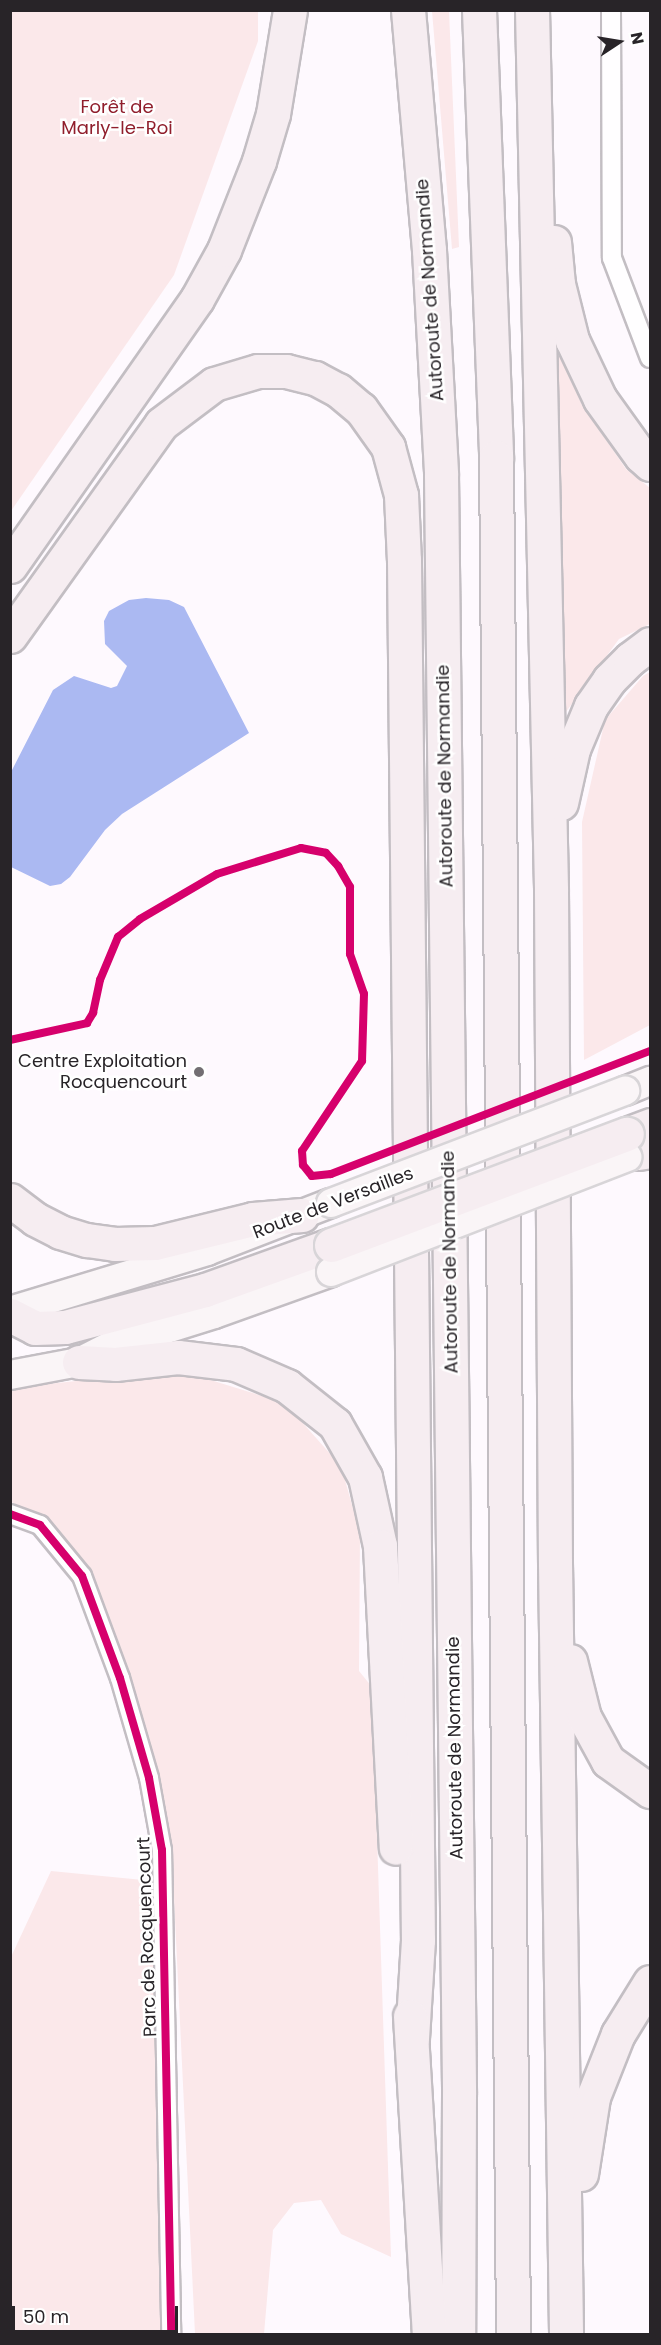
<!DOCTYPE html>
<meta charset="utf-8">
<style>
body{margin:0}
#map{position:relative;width:661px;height:2345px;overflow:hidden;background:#fef9fe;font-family:Poppins,sans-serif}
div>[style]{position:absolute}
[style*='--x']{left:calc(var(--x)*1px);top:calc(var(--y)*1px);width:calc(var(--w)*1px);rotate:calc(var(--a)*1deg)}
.green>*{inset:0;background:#fbe8ea}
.water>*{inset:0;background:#abb9f2}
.roads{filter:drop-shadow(2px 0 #c3bec3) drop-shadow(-2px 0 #c3bec3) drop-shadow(0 2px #c3bec3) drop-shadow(0 -2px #c3bec3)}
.street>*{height:18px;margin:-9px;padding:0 9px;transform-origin:9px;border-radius:9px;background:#fffeff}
.primary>*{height:28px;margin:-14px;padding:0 14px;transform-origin:14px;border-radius:14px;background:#faf5f7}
.highway>*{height:33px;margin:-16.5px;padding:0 16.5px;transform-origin:16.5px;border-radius:16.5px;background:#f6edf1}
.bridges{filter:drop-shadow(2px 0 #d8d5d8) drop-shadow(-2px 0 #d8d5d8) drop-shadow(0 2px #d8d5d8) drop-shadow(0 -2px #d8d5d8)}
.primary-bridge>*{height:28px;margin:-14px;padding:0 14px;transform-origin:14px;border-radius:14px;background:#faf5f7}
.highway-bridge>*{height:33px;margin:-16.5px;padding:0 16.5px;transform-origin:16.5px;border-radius:16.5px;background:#f6edf1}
.cycleway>*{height:8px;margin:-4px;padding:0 4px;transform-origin:4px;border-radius:4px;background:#d6006c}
.dots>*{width:16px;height:16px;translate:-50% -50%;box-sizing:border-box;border:3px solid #fff;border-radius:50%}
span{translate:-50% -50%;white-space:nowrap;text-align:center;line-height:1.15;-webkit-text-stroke:5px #fff;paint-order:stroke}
.park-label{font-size:18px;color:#901e2c}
.street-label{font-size:18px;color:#282428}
.poi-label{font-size:18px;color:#282428}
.right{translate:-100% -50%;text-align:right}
.frame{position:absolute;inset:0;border:12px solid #282428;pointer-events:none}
.north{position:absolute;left:589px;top:12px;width:60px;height:60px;-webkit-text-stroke:4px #fff;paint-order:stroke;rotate:78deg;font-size:16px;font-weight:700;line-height:24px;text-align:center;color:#282428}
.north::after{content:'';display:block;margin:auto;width:21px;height:27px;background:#282428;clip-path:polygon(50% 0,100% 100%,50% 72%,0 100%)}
.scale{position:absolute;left:12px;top:2306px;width:166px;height:27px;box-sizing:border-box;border:3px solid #282428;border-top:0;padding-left:8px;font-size:18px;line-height:21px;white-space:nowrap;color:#282428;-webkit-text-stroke:4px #fff;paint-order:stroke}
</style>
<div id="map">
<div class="green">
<div style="clip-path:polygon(11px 10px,258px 11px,258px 41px,174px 275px,11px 511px)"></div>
<div style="clip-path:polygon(432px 11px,449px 11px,459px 247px,452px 249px)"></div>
<div style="clip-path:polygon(554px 339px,582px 405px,626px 469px,650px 488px,650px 624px,619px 639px,563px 716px)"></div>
<div style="clip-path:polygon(650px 672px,650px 1025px,584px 1060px,582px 822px,605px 720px,643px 676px)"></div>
<div style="clip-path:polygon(178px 1370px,285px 1403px,341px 1466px,360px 1533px,359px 1671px,372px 1687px,391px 2257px,341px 2234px,321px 2200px,294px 2203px,273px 2230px,264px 2334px,195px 2334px,174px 1898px,148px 1736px,84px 1576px,31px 1511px,11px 1502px,11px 1388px)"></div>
<div style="clip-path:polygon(51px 1871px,143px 1880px,152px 1930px,163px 2328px,158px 2334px,11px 2334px,11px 1957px)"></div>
</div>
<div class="water">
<div style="clip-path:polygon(146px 598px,169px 600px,184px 607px,249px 733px,122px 814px,105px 830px,70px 877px,61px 884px,50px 886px,11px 867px,11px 772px,53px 690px,74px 676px,111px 688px,117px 686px,127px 666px,105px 644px,104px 621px,109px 611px,129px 600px)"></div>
</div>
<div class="roads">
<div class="street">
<div style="--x:611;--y:10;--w:248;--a:89.8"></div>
<div style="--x:612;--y:258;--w:107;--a:69.2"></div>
<div style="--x:10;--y:1514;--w:32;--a:20"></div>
<div style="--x:40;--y:1525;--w:66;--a:50.5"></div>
<div style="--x:82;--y:1576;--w:109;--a:69.6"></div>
<div style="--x:120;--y:1678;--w:104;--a:73.8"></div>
<div style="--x:149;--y:1778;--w:73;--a:79.8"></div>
<div style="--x:162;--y:1850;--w:484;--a:88.9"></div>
</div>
<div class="primary">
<div style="--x:625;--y:1091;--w:27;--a:-22"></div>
<div style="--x:10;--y:1311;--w:206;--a:-16.9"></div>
<div style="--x:207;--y:1251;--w:133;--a:-21.2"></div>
<div style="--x:10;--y:1375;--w:70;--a:-10.7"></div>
<div style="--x:79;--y:1362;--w:34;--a:-27"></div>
<div style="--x:109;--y:1347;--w:110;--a:-17.4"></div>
<div style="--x:214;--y:1314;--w:124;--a:-19.7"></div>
</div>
<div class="highway">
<div style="--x:408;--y:10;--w:241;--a:85"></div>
<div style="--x:429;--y:250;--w:225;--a:86.9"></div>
<div style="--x:441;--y:475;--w:1619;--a:89.36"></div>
<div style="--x:459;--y:2094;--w:240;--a:90.2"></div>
<div style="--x:479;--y:10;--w:447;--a:87.8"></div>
<div style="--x:496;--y:457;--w:1877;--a:89.48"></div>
<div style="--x:532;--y:10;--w:881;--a:88.76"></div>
<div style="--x:551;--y:891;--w:672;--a:89.66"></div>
<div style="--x:555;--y:1563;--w:771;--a:89.18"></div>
<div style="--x:554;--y:242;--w:42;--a:84.6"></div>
<div style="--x:558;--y:284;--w:58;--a:76"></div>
<div style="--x:572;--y:340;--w:65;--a:64.6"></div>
<div style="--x:600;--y:399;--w:70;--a:54.3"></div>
<div style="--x:641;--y:456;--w:12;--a:42"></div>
<div style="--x:10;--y:566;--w:326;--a:-55"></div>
<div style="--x:197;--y:299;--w:56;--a:-61.1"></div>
<div style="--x:224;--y:250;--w:96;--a:-68.5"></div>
<div style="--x:259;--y:161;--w:49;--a:-73.4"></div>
<div style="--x:273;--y:114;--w:105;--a:-80.7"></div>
<div style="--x:10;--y:636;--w:260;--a:-54.5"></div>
<div style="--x:161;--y:424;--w:66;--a:-37"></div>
<div style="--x:214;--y:384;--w:46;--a:-16.5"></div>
<div style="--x:258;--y:371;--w:28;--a:0"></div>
<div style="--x:286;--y:371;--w:30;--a:14"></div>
<div style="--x:315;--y:378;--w:26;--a:28"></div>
<div style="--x:338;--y:390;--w:30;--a:40"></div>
<div style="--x:361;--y:409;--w:47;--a:54.6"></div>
<div style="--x:388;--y:447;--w:50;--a:74.8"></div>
<div style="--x:401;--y:495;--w:65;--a:87.4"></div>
<div style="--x:404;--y:560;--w:1380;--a:89.42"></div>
<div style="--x:418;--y:1940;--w:99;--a:93.5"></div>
<div style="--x:561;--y:803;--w:55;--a:-77.5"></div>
<div style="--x:573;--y:749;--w:47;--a:-67.3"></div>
<div style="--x:591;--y:706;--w:32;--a:-55"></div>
<div style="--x:609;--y:680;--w:30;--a:-45"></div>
<div style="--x:630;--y:659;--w:25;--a:-37"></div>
<div style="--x:627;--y:1134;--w:25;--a:-21"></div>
<div style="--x:638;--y:1153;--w:12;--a:-9"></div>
<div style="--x:10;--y:1200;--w:31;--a:37"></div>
<div style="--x:35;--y:1219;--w:28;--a:27"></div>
<div style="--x:60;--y:1232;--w:28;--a:17"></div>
<div style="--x:87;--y:1240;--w:28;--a:8"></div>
<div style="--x:115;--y:1244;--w:40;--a:-1.4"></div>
<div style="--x:155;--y:1243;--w:101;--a:-13.8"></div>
<div style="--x:253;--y:1219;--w:49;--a:-4.7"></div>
<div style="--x:10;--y:1315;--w:28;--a:27"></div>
<div style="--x:35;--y:1328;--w:30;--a:-2"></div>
<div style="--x:65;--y:1327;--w:145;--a:-14.8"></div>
<div style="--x:205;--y:1290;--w:134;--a:-19.7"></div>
<div style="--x:79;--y:1362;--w:36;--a:3"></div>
<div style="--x:115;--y:1364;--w:63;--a:-6.3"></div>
<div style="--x:178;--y:1357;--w:58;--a:6.9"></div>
<div style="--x:236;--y:1364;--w:56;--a:23.3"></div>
<div style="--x:287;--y:1386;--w:61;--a:38.4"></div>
<div style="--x:335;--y:1424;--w:61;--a:60.5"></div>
<div style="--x:365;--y:1477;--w:71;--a:77.7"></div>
<div style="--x:380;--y:1546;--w:302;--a:87"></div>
<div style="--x:570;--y:1661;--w:58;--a:76"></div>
<div style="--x:584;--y:1717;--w:50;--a:61.4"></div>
<div style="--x:608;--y:1761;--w:52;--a:35.5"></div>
<div style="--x:410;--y:2016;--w:319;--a:86.6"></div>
<div style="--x:581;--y:2174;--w:78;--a:-81.1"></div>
<div style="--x:593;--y:2097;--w:68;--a:-68.4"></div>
<div style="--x:618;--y:2034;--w:61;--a:-58.4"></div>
</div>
</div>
<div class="bridges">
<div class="primary-bridge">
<div style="--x:331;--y:1203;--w:315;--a:-20.9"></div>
<div style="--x:331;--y:1272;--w:318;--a:-21.2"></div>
</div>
<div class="highway-bridge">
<div style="--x:331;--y:1245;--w:316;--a:-20.6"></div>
</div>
</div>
<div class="cycleway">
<div style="--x:10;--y:1040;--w:79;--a:-12.4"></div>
<div style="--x:87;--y:1023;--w:12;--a:-59"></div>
<div style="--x:93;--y:1013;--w:34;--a:-78"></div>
<div style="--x:100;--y:980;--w:47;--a:-67.3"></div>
<div style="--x:118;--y:937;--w:28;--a:-39"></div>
<div style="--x:140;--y:919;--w:89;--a:-30.3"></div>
<div style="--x:217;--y:874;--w:88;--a:-17.2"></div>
<div style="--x:301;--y:848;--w:25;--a:11"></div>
<div style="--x:326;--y:853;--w:18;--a:47"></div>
<div style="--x:338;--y:866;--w:24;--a:60"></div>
<div style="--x:350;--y:887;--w:67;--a:90"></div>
<div style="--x:350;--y:954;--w:42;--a:70.7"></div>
<div style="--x:364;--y:994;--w:67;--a:91.7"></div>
<div style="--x:362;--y:1061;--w:108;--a:123.7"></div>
<div style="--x:302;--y:1151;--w:14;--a:86"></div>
<div style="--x:303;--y:1165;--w:14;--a:51"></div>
<div style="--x:312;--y:1176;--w:19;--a:-6"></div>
<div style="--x:331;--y:1174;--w:342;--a:-21.1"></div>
<div style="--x:10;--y:1514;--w:32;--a:20"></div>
<div style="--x:40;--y:1525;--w:66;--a:50.5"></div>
<div style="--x:82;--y:1576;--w:109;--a:69.6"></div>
<div style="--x:120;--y:1678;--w:104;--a:73.8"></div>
<div style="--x:149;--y:1778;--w:73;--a:79.8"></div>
<div style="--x:162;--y:1850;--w:484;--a:88.9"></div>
</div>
<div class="dots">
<div style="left:199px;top:1072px;background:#736f73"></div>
</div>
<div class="park-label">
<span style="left:117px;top:118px">Forêt de<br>Marly-le-Roi</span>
</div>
<div class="street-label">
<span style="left:430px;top:290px;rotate:-94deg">Autoroute de Normandie</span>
<span style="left:445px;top:776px;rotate:-91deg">Autoroute de Normandie</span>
<span style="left:333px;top:1203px;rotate:-21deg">Route de Versailles</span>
<span style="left:450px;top:1262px;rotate:-91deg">Autoroute de Normandie</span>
<span style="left:455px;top:1748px;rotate:-91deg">Autoroute de Normandie</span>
<span style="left:147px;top:1937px;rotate:-92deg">Parc de Rocquencourt</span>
</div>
<div class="poi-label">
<span class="right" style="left:187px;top:1072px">Centre Exploitation<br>Rocquencourt</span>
</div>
<div class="frame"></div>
<div class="north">N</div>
<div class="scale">50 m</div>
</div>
